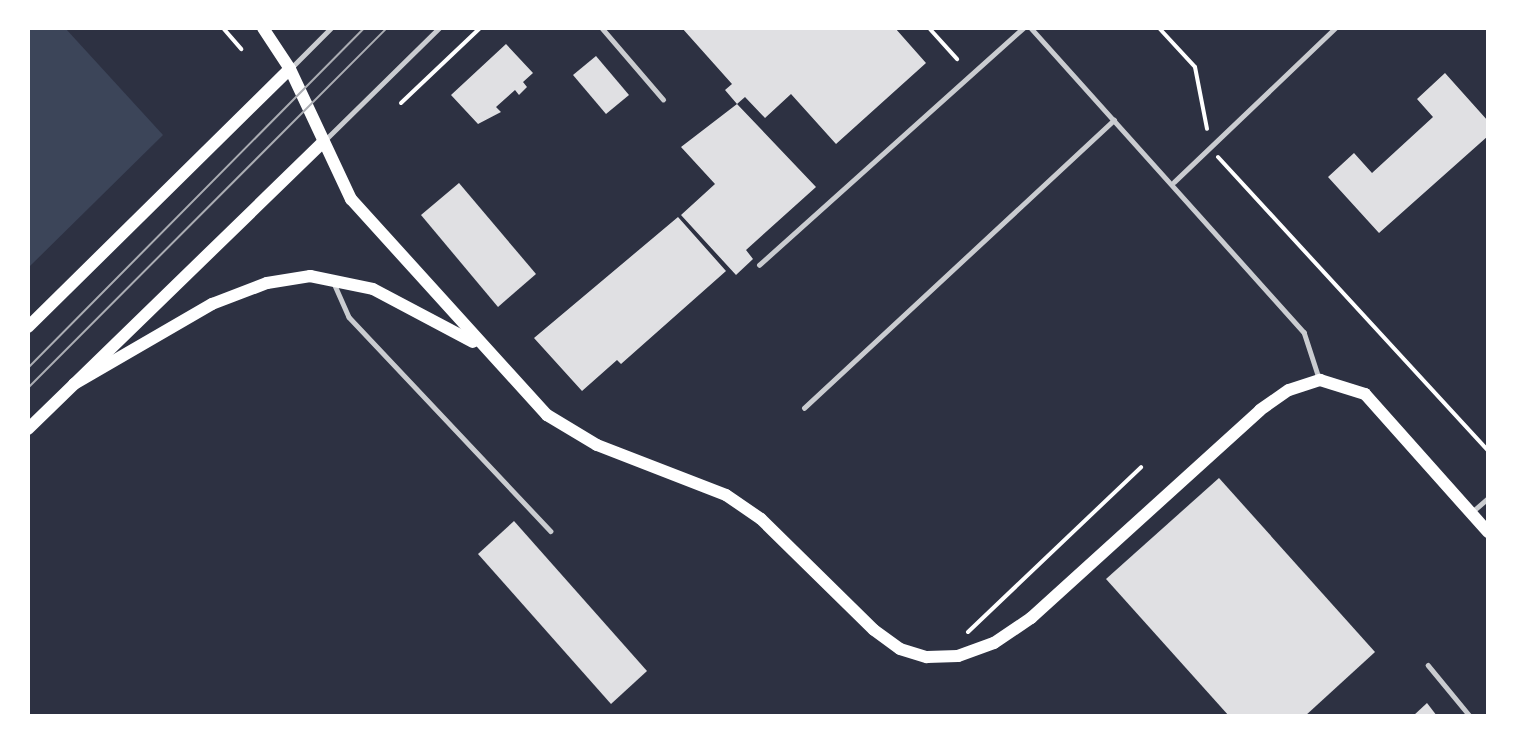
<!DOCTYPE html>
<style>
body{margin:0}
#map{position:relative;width:1516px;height:744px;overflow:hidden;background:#2d3142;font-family:Mulish,sans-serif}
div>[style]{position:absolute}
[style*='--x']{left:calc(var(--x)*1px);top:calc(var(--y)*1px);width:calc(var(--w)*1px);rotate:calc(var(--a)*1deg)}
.green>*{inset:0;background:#3c4559}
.building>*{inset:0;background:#e0e0e3}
.path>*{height:4px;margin:-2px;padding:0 2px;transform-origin:2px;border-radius:2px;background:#fff}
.service>*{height:4.5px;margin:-2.25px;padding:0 2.25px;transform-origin:2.25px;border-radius:2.25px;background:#caccd0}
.secondary>*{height:12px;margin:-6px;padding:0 6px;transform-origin:6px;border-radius:6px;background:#fff}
.tram>*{height:1.5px;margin:-0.75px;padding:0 0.75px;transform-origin:0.75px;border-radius:0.75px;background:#abadb3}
span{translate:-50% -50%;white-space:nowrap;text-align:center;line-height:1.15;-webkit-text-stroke:6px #fff;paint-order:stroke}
.frame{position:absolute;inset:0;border:30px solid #fff;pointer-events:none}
</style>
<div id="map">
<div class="green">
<div style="clip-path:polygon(29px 28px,66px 29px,163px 135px,29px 267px)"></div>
</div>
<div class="building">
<div style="clip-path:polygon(682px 28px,895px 28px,926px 63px,836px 144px,791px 94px,765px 118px,745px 97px,737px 104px,725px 90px,732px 84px)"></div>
<div style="clip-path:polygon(506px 44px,533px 73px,523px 82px,527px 87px,519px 95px,515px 90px,496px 107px,501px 112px,478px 124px,451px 95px)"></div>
<div style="clip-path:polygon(596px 56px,629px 95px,606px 114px,573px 75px)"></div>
<div style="clip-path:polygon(1445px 73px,1488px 121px,1488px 136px,1379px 233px,1328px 177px,1354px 153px,1372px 173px,1433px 117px,1417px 99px)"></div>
<div style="clip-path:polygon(737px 104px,816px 187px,746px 250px,753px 259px,736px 275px,681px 215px,715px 184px,681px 147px)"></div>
<div style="clip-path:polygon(459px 183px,536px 274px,498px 307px,421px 215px)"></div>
<div style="clip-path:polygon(678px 217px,726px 271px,621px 364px,617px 360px,582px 391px,534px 338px)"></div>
<div style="clip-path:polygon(1219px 478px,1375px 652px,1305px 716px,1229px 716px,1106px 579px)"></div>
<div style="clip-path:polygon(514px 521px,647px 671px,611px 704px,478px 554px)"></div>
<div style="clip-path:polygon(1427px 703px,1437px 716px,1413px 716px)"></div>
</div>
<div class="path">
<div style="--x:223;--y:28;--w:28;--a:49"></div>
<div style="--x:929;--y:28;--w:42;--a:47.9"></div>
<div style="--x:1159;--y:28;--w:53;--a:47.3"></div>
<div style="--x:1195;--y:67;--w:63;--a:79"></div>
<div style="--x:401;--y:103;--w:109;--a:-43.5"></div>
<div style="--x:1218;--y:157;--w:399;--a:47.4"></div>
<div style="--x:968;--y:632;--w:239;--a:-43.6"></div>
</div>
<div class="service">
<div style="--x:602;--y:28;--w:94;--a:49.3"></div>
<div style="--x:1031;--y:28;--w:409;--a:48.1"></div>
<div style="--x:1304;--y:332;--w:48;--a:71.9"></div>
<div style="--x:290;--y:69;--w:58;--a:-45"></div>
<div style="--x:324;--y:141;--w:161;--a:-44.5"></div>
<div style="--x:1174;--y:182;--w:223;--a:-43.7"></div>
<div style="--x:759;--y:265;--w:355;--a:-41.9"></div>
<div style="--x:333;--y:281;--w:39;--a:66"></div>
<div style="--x:349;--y:317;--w:294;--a:46.7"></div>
<div style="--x:804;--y:408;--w:423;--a:-42.9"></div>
<div style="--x:1472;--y:512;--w:21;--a:-41"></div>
<div style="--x:1428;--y:665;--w:66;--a:50.5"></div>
</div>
<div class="secondary">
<div style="--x:263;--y:28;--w:49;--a:56.6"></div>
<div style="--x:290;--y:69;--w:144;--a:64.9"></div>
<div style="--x:351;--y:199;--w:292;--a:47.8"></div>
<div style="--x:547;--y:415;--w:58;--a:31"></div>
<div style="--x:597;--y:445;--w:138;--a:21.2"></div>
<div style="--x:726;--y:495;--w:42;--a:34.4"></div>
<div style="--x:761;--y:519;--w:158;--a:44.5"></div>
<div style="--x:874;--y:630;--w:32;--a:36"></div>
<div style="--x:900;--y:649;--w:28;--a:17"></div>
<div style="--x:927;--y:657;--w:31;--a:-2"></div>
<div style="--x:958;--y:656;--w:38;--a:-20"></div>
<div style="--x:994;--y:643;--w:45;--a:-34"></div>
<div style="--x:1031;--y:618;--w:309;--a:-42.2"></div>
<div style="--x:1260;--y:410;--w:35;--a:-35"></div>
<div style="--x:1289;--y:390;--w:33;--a:-18"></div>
<div style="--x:1320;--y:380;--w:47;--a:17.3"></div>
<div style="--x:1365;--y:394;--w:185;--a:48.3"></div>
<div style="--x:28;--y:327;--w:368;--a:-44.6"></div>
<div style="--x:74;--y:384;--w:160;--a:-30.1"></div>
<div style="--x:212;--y:304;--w:59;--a:-20.9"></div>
<div style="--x:267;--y:283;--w:44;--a:-9.2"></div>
<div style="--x:310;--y:276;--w:64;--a:11.7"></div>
<div style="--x:373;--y:289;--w:113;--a:27.9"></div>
<div style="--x:28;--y:429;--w:410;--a:-44.2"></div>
</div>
<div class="tram">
<div style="--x:28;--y:368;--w:478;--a:-45.3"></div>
<div style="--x:28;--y:388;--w:508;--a:-45.08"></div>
</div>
<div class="frame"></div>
</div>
